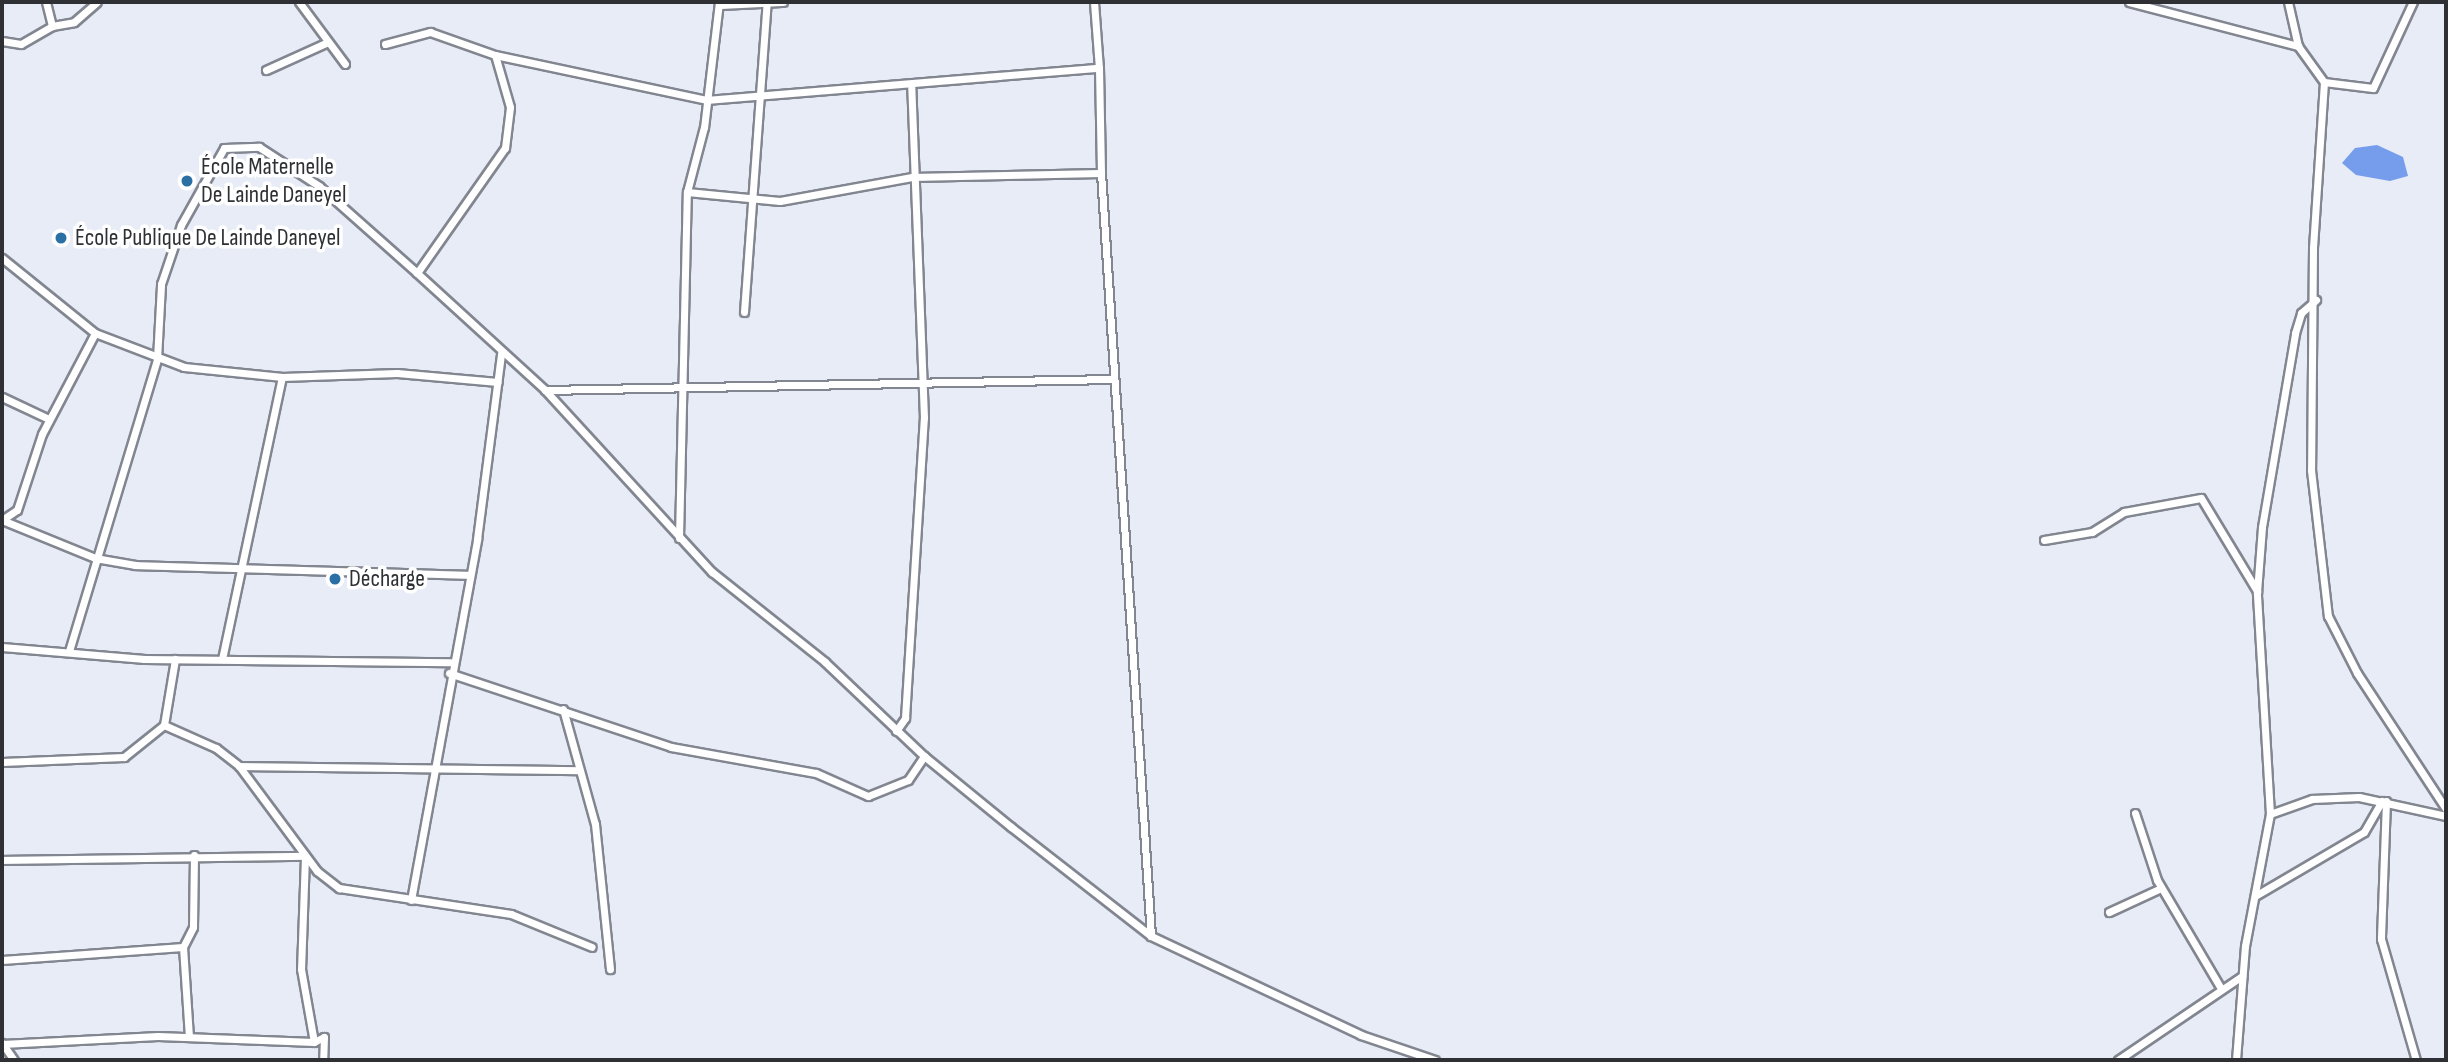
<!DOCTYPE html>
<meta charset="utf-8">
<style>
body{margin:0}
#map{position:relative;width:2448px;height:1062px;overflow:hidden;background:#e8ecf7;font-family:"Sofia Sans Condensed",sans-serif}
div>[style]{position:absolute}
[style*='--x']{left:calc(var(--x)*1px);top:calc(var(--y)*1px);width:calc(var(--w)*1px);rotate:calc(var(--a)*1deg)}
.water>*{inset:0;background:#769dec}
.roads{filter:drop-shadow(2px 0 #828690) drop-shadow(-2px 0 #828690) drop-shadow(0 2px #828690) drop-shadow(0 -2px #828690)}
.minor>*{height:7px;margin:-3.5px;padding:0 3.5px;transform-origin:3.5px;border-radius:3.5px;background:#fff}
.dots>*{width:19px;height:19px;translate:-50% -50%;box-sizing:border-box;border:4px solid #fff;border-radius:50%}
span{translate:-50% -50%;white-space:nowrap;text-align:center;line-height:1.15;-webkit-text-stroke:7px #fff;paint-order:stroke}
.poi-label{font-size:24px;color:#2f3034}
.left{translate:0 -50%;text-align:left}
.frame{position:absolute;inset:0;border:4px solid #2f3034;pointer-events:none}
</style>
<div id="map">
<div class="water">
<div style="clip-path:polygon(2377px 145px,2403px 157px,2408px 176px,2390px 181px,2356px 175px,2342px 163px,2355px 148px)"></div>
</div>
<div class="roads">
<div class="minor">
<div style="--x:46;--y:2;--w:25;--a:76"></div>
<div style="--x:299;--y:2;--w:77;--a:53.4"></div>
<div style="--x:719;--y:2;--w:126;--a:96.8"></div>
<div style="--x:704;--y:127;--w:67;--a:104.7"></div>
<div style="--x:687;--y:192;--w:93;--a:5.5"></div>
<div style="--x:780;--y:201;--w:134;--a:-10.3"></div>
<div style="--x:912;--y:177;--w:189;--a:-1.2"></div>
<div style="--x:1101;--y:173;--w:765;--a:86.25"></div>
<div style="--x:1094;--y:2;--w:66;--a:85.7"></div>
<div style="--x:2129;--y:2;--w:175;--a:14.6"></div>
<div style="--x:2288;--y:2;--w:45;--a:77.2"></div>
<div style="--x:2298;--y:46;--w:44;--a:54.2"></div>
<div style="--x:2324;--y:82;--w:166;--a:93.8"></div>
<div style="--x:2313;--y:248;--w:222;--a:90.5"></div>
<div style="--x:2311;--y:470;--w:147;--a:83.4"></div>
<div style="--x:2328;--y:616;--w:64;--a:63"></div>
<div style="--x:2357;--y:673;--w:163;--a:56.8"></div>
<div style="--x:719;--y:5;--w:64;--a:-2.7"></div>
<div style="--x:2;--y:41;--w:19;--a:9"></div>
<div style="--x:21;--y:44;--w:36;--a:-30"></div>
<div style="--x:52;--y:26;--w:22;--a:-10"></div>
<div style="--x:74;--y:22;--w:30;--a:-41"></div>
<div style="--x:385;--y:44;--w:47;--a:-14.9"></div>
<div style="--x:430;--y:32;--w:69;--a:19.5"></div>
<div style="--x:495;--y:55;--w:216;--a:12"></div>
<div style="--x:706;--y:100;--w:394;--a:-4.7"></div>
<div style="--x:1099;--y:68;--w:105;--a:88.9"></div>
<div style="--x:266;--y:70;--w:68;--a:-24.3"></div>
<div style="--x:2324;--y:82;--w:49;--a:7"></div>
<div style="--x:2373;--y:88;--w:95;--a:-65.1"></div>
<div style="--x:2;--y:258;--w:119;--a:38.9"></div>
<div style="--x:95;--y:333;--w:95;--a:20.9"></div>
<div style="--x:184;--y:367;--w:99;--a:5.8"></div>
<div style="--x:282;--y:377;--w:115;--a:-2"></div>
<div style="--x:397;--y:373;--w:101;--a:5.1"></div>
<div style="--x:417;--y:273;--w:153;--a:-54.9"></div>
<div style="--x:505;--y:148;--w:41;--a:-83"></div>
<div style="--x:510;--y:107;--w:54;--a:-106.1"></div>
<div style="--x:744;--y:312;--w:311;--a:-85.8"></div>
<div style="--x:545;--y:390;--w:566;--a:-1.11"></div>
<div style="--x:2;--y:397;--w:52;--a:25.1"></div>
<div style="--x:2;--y:520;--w:100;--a:22.2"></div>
<div style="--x:95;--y:558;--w:41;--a:9.9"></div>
<div style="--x:135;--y:565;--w:335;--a:1.7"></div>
<div style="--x:2;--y:520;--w:18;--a:-34"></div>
<div style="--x:17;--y:510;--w:80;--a:-71.8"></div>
<div style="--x:42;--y:434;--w:114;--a:-62.3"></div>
<div style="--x:679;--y:538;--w:346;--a:-88.7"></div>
<div style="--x:2044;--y:540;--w:49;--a:-9.5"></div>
<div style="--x:2092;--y:532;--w:38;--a:-32"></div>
<div style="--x:2124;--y:512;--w:78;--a:-10.3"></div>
<div style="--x:2201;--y:498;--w:109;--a:58.9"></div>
<div style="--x:2;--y:647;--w:143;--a:4.8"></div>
<div style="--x:144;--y:659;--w:306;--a:0.6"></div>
<div style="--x:69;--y:651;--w:305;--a:-73.2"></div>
<div style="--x:157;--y:359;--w:75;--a:-86.9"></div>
<div style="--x:161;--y:284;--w:62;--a:-71.3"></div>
<div style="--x:181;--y:225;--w:88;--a:-60.8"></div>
<div style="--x:224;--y:148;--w:35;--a:-2"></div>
<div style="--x:259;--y:147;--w:72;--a:33"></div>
<div style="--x:319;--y:186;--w:131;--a:41.6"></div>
<div style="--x:417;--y:273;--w:173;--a:42.4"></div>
<div style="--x:545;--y:390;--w:247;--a:47.5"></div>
<div style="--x:712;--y:572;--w:144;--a:38.5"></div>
<div style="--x:825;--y:662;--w:137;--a:43.5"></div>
<div style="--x:924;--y:756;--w:112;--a:39.2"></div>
<div style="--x:1011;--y:827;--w:177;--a:37.9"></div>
<div style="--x:1151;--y:936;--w:232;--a:25.2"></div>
<div style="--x:1361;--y:1035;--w:78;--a:18.7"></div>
<div style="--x:222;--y:659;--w:288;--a:-78"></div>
<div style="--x:449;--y:673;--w:234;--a:18.4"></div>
<div style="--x:671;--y:747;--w:147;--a:10.2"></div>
<div style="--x:816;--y:773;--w:57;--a:23.9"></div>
<div style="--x:868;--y:796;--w:43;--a:-21.8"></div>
<div style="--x:908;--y:780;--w:29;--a:-56"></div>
<div style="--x:563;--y:709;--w:119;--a:74.5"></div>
<div style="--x:595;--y:824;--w:146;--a:84.1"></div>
<div style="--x:164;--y:725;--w:57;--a:23.9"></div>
<div style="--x:216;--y:748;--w:29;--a:38"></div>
<div style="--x:239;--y:766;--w:131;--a:53.4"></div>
<div style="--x:317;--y:871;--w:28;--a:38"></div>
<div style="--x:339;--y:888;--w:174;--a:8.6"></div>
<div style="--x:511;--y:914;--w:87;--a:22.2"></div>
<div style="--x:896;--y:731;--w:16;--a:-55"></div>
<div style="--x:905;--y:718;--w:301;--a:-86.4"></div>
<div style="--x:924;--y:418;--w:331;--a:-92.2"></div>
<div style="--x:2;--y:762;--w:122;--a:-2.3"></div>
<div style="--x:124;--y:757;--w:51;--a:-38.7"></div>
<div style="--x:164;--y:725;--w:67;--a:-80.5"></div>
<div style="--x:239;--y:766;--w:339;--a:0.7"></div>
<div style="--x:2386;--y:801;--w:138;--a:92.1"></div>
<div style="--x:2381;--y:939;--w:126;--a:73.9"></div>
<div style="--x:2135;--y:813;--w:71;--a:71.8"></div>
<div style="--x:2157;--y:880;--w:124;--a:59.5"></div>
<div style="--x:2270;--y:814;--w:45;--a:-19.7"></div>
<div style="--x:2312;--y:799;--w:47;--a:-2.4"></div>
<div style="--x:2359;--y:797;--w:89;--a:12.3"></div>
<div style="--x:305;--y:856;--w:113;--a:92"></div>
<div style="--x:301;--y:969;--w:74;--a:79.9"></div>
<div style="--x:314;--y:1042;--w:11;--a:-27"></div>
<div style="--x:324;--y:1037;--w:23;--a:92"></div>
<div style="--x:2;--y:860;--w:303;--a:-0.8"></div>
<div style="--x:2255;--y:896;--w:126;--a:-30.4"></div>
<div style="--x:2364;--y:832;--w:36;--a:-60"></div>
<div style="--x:411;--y:900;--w:367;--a:-79.6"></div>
<div style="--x:477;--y:539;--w:187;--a:-82.6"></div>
<div style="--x:2109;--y:912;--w:57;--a:-24.8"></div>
<div style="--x:2;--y:960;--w:181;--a:-4.1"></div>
<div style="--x:189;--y:1037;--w:90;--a:-93.8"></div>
<div style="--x:183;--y:947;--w:22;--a:-63"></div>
<div style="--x:193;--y:927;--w:72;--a:-89.2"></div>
<div style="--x:2;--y:1043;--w:21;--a:55"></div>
<div style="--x:2;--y:1044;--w:156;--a:-2.9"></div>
<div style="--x:158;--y:1036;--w:156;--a:2.2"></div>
<div style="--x:2118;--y:1060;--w:150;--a:-34.1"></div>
<div style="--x:2236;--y:1060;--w:114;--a:-85.5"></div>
<div style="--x:2245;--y:946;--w:134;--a:-79.3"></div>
<div style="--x:2270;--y:814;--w:222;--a:-93.4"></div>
<div style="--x:2257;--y:592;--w:65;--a:-85.6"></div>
<div style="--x:2262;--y:527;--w:197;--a:-80.3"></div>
<div style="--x:2295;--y:333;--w:21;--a:-73"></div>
<div style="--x:2301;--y:313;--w:20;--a:-41"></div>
</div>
</div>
<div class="dots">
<div style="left:187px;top:181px;background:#2a70a5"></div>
<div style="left:61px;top:238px;background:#2a70a5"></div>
<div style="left:335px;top:579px;background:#2a70a5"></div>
</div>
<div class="poi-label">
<span class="left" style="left:201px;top:181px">École Maternelle<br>De Lainde Daneyel</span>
<span class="left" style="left:75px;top:238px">École Publique De Lainde Daneyel</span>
<span class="left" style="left:349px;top:579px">Décharge</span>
</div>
<div class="frame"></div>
</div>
